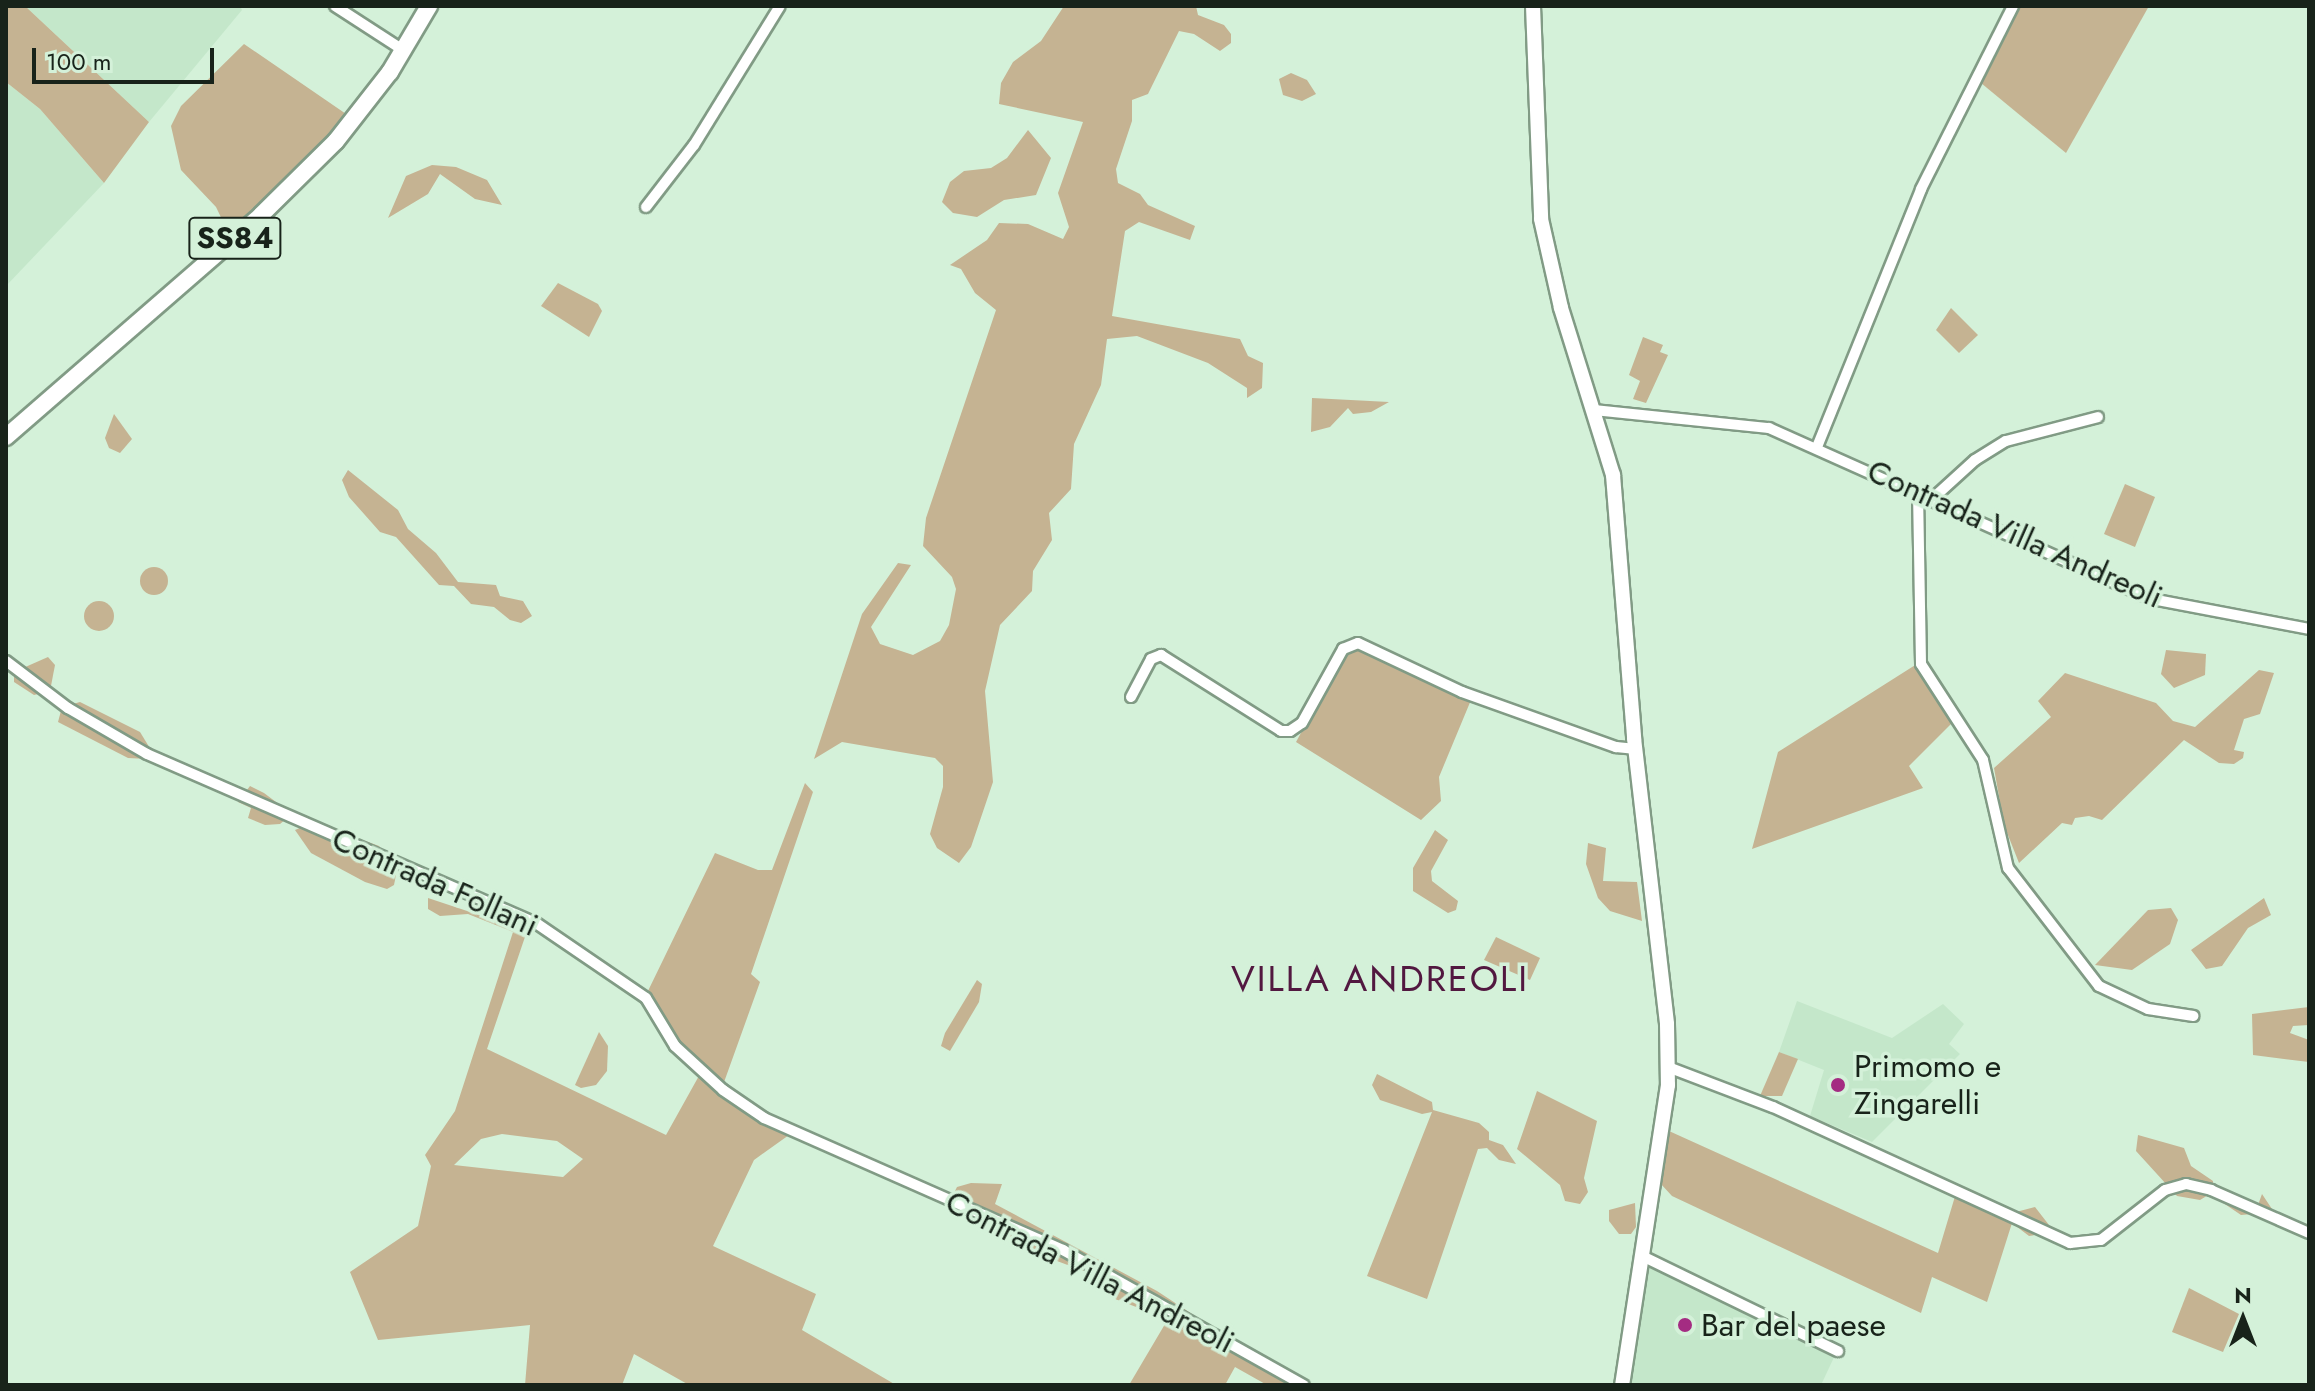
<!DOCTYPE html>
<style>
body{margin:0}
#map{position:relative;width:2315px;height:1391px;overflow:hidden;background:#d4f1d9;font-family:Jost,sans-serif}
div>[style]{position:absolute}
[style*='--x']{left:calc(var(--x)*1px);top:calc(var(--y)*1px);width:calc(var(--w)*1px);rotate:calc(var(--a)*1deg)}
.built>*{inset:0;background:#c4e7ca}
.green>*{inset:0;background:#c5b392}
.round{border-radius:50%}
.roads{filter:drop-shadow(2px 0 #819b85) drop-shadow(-2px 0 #819b85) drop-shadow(0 2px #819b85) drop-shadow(0 -2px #819b85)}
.minor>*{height:10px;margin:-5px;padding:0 5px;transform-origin:5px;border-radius:5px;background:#fff}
.secondary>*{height:14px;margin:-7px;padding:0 7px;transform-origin:7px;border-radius:7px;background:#fff}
.primary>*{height:16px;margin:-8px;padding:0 8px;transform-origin:8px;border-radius:8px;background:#fff}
.dots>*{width:22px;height:22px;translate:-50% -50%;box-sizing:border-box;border:4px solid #d4f1d9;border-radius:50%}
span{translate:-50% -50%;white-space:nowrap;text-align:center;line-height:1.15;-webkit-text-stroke:7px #d4f1d9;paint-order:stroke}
.shield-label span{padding:2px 6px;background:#d4f1d9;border:2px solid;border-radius:6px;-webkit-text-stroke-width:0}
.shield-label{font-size:30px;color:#18231a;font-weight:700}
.street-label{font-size:32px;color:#18231a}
.poi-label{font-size:32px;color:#18231a}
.left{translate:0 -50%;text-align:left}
.quarter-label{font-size:36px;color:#521840;letter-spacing:2px}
.frame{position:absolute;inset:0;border:8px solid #18231a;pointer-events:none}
.north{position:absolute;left:2203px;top:1279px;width:80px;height:80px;-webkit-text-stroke:6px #d4f1d9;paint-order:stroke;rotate:0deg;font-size:22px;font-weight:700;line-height:32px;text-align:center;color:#18231a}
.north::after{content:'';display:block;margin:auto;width:28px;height:36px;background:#18231a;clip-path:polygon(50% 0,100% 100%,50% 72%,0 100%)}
.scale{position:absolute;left:32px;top:48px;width:182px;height:36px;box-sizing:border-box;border:4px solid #18231a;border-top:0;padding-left:10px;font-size:24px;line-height:28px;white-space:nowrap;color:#18231a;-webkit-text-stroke:6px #d4f1d9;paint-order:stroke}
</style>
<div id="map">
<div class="built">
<div style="clip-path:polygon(25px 6px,240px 6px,242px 10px,149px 122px)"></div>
<div style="clip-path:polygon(6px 82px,40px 109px,104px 183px,6px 286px)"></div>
<div style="clip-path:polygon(1797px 1001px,1892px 1038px,1943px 1004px,1964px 1024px,1949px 1044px,1960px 1054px,1872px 1142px,1810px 1116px,1824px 1070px,1779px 1052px)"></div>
<div style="clip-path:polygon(1648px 1263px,1836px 1353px,1821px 1385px,1628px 1385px)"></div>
</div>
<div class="green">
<div style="clip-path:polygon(6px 6px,25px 6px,149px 122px,104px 183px,40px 109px,6px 82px)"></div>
<div style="clip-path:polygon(1064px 6px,1196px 6px,1198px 15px,1224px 25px,1231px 34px,1231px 43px,1220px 51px,1194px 34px,1179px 31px,1148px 94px,1132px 100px,1132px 121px,1116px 169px,1118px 183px,1140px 194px,1148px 205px,1195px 226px,1190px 240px,1139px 222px,1125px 231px,1112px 316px,1240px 339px,1248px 356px,1263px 363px,1262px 388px,1247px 398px,1247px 388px,1208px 363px,1137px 336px,1107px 339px,1101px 385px,1074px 444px,1071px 489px,1049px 513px,1052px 540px,1033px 571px,1032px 591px,1000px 625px,985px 691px,993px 782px,971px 847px,959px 863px,937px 848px,930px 834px,943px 787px,943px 766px,935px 758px,842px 742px,814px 759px,862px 614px,898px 563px,911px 565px,871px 627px,880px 644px,913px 655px,940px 641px,949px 625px,956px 589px,952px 577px,923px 546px,926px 518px,996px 310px,975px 293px,961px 269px,950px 265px,987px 240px,999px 223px,1028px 224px,1063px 239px,1069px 227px,1058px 193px,1083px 122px,999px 104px,1001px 83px,1013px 62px,1041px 41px)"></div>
<div style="clip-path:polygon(2020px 6px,2149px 6px,2066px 153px,1981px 83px)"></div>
<div style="clip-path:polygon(244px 44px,349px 116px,229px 234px,216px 207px,181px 170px,171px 126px,181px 106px)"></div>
<div style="clip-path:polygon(1291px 73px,1307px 80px,1316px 94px,1302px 101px,1283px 95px,1279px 79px)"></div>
<div style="clip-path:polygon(1028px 130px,1051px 158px,1036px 195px,1004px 200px,977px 217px,953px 213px,942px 202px,950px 182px,964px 171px,991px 168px,1007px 158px)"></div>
<div style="clip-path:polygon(432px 165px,456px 167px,487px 180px,502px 205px,475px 199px,440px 174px,428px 194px,388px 218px,406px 176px)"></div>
<div style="clip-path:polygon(558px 283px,598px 304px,602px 311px,589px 337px,541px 306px)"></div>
<div style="clip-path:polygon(1951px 308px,1978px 335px,1959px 353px,1936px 330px)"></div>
<div style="clip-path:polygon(1643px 337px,1663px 345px,1660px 352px,1668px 355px,1646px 403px,1633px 399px,1640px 381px,1629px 375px)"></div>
<div style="clip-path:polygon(1312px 398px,1389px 402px,1371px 412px,1353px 414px,1348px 408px,1330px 427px,1311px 432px)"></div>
<div style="clip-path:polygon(114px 414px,132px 439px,120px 453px,109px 448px,105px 438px)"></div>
<div style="clip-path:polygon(348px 470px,398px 510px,408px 529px,436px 553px,458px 582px,496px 585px,500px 596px,523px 601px,532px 616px,521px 623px,510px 620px,494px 607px,471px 604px,454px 586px,439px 585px,396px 537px,380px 532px,349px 497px,342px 480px)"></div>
<div style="clip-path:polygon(2125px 484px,2155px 497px,2135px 547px,2104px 534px)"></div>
<div class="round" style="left:140px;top:567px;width:28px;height:28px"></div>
<div class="round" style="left:84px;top:601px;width:30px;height:30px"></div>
<div style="clip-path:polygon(1358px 648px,1471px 700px,1439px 777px,1441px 801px,1421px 820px,1296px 742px,1342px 658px)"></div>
<div style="clip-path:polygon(2166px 650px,2206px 654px,2205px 675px,2174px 688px,2161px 674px)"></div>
<div style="clip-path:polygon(48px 657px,55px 665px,50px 691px,34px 695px,14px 682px,14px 672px)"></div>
<div style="clip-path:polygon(1920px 662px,1924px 681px,1954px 721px,1909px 766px,1923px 788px,1752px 849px,1778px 752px)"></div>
<div style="clip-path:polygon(2259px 670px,2274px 673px,2260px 714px,2244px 719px,2234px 750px,2244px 752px,2243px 758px,2234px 764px,2219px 763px,2184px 740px,2102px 820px,2089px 816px,2075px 818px,2072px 825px,2062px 823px,2019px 863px,2004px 825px,1994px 768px,2051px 717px,2038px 701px,2065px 673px,2156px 703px,2173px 721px,2195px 727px)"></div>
<div style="clip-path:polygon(80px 702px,140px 732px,151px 750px,147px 759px,128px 758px,58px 722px,62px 707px)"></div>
<div style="clip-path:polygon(805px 783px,813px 792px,751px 974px,760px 982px,723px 1085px,676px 1038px,647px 993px,715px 853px,758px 870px,772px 870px)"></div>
<div style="clip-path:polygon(250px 786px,264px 793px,292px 814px,280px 824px,265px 825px,248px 818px,251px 808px,238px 802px)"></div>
<div style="clip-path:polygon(314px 822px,379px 846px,397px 870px,394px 885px,387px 889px,365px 882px,311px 853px,295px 830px)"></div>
<div style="clip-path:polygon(1435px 830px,1448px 840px,1431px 871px,1432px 881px,1458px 901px,1456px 910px,1448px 913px,1413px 891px,1413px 868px)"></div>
<div style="clip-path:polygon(1588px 843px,1606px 848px,1603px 881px,1637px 882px,1642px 921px,1610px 911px,1598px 898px,1586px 864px)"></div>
<div style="clip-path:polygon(evenodd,428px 898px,527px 931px,487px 1049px,666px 1135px,700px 1074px,730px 1102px,789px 1135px,754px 1160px,713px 1246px,816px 1294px,802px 1330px,896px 1385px,689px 1385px,634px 1354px,622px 1385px,525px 1385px,530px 1325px,378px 1340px,350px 1272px,418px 1226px,431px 1166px,425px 1155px,455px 1111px,513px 932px,468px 914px,440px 916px,428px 909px,428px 898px,502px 1134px,557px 1141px,583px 1159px,563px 1177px,454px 1165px,481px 1139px,502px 1134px)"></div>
<div style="clip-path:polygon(2264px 898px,2271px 915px,2248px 928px,2222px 966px,2206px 969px,2191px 950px)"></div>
<div style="clip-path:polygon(2171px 908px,2178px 920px,2170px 944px,2132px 970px,2095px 965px,2148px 910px)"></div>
<div style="clip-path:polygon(1496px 937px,1540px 958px,1530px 980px,1484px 960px)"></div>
<div style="clip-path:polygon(977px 980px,982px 984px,979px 1002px,950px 1051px,941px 1046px,945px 1033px)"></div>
<div style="clip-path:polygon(2309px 1007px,2309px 1025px,2293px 1026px,2290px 1033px,2309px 1040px,2309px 1062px,2253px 1055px,2252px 1014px)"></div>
<div style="clip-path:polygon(599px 1032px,608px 1046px,607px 1071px,596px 1085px,581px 1088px,575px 1085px)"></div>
<div style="clip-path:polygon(1779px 1052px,1798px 1059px,1782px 1096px,1760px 1096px)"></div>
<div style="clip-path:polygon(1377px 1074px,1432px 1102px,1433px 1110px,1479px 1123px,1489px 1132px,1489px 1140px,1503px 1145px,1516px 1164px,1499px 1160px,1487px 1148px,1478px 1149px,1427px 1299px,1367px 1276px,1432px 1112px,1422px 1114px,1380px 1100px,1372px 1085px)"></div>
<div style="clip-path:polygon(1537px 1091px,1597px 1121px,1584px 1178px,1588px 1192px,1580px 1204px,1565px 1201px,1560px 1185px,1517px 1149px)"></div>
<div style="clip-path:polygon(1669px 1131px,1938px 1253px,1956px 1193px,2011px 1222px,2016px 1212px,2035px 1207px,2049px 1225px,2047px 1233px,2029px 1236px,2012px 1223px,1987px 1302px,1932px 1277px,1921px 1313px,1672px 1196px,1660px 1183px)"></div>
<div style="clip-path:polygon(2138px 1135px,2184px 1148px,2191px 1166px,2213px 1181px,2213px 1187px,2258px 1205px,2262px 1194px,2274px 1212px,2241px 1215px,2210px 1194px,2200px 1200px,2177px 1196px,2136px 1151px)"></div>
<div style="clip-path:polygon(971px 1183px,1002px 1184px,995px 1204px,1157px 1291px,1256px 1356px,1315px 1385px,1267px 1385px,1235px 1367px,1225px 1385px,1129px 1385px,1168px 1319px,1115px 1299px,1089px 1273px,1017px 1246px,1006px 1230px,953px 1195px,957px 1187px)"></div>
<div style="clip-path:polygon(1635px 1203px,1636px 1227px,1631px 1234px,1619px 1234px,1609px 1221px,1609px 1210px)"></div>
<div style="clip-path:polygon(2189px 1288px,2239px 1314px,2223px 1352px,2172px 1332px)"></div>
</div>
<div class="roads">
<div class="minor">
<div style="--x:335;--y:6;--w:81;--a:32.9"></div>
<div style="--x:646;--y:207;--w:78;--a:-52.3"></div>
<div style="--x:694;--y:145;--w:163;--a:-58.3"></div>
<div style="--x:1594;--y:410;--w:176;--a:5.9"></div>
<div style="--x:1769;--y:428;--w:419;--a:24.1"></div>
<div style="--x:2152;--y:599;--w:160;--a:10.8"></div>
<div style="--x:1817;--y:447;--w:278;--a:-68"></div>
<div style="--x:1921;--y:189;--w:205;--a:-63.3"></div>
<div style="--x:1918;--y:492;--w:172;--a:89"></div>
<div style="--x:1921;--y:664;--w:114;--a:57.1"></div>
<div style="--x:1983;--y:760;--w:111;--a:77"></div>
<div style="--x:2008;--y:868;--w:149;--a:52.4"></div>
<div style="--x:2099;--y:986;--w:54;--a:25.1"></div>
<div style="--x:2148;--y:1009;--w:46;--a:8.8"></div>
<div style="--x:1931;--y:500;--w:59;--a:-42.3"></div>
<div style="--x:1975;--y:460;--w:36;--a:-32"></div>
<div style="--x:2006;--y:441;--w:95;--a:-14.6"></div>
<div style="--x:6;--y:661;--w:78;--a:37.2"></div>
<div style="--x:68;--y:708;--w:91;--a:30.2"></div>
<div style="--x:147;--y:754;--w:424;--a:23.5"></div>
<div style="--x:536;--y:923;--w:133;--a:34.3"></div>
<div style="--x:646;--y:998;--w:56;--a:58.9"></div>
<div style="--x:675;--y:1046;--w:65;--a:42.5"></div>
<div style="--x:723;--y:1090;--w:50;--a:34.3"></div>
<div style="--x:764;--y:1118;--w:327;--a:23.8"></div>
<div style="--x:1063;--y:1250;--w:276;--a:29.3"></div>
<div style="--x:1131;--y:697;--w:43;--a:-62.2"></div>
<div style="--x:1151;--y:659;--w:11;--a:-22"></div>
<div style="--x:1161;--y:655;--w:142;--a:32.3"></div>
<div style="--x:1281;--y:731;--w:9;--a:0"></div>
<div style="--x:1290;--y:731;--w:14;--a:-34"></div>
<div style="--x:1302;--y:723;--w:85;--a:-61"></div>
<div style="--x:1343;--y:649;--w:16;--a:-22"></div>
<div style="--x:1358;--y:643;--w:115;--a:25.2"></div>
<div style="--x:1462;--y:692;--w:164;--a:19.7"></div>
<div style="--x:1616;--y:747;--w:20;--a:6"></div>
<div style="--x:1668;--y:1067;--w:112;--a:20.9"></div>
<div style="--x:1773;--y:1107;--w:327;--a:24.6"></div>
<div style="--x:2070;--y:1243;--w:31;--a:-6"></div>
<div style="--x:2101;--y:1240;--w:81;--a:-38"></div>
<div style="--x:2165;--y:1190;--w:22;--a:-16"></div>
<div style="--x:2186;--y:1184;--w:26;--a:13"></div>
<div style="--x:2211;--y:1190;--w:107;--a:23.7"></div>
<div style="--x:1642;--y:1256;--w:218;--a:25.9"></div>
</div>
<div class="secondary">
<div style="--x:1533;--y:6;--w:213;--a:87.8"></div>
<div style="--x:1541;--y:219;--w:91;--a:77.3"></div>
<div style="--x:1561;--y:308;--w:175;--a:72.7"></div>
<div style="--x:1613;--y:475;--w:264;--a:85.4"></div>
<div style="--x:1634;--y:738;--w:288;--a:83.4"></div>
<div style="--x:1667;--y:1024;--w:61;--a:89.1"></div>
<div style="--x:1668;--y:1085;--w:304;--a:98.7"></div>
</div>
<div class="primary">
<div style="--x:6;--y:437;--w:338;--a:-41"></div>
<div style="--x:261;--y:215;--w:105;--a:-44.6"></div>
<div style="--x:336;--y:141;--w:88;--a:-52"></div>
<div style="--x:390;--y:72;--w:77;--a:-59.4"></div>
</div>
</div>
<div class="dots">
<div style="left:1838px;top:1085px;background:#a42c82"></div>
<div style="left:1685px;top:1325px;background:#a42c82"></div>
</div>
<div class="shield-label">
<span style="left:235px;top:238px">SS84</span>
</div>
<div class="street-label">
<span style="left:2015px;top:534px;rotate:24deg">Contrada Villa Andreoli</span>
<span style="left:435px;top:882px;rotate:24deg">Contrada Follani</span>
<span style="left:1090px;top:1272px;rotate:27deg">Contrada Villa Andreoli</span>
</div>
<div class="poi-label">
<span class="left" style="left:1854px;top:1085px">Primomo e<br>Zingarelli</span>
<span class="left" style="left:1701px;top:1325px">Bar del paese</span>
</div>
<div class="quarter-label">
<span style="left:1380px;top:979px">VILLA ANDREOLI</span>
</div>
<div class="frame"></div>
<div class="north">N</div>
<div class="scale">100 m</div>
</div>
